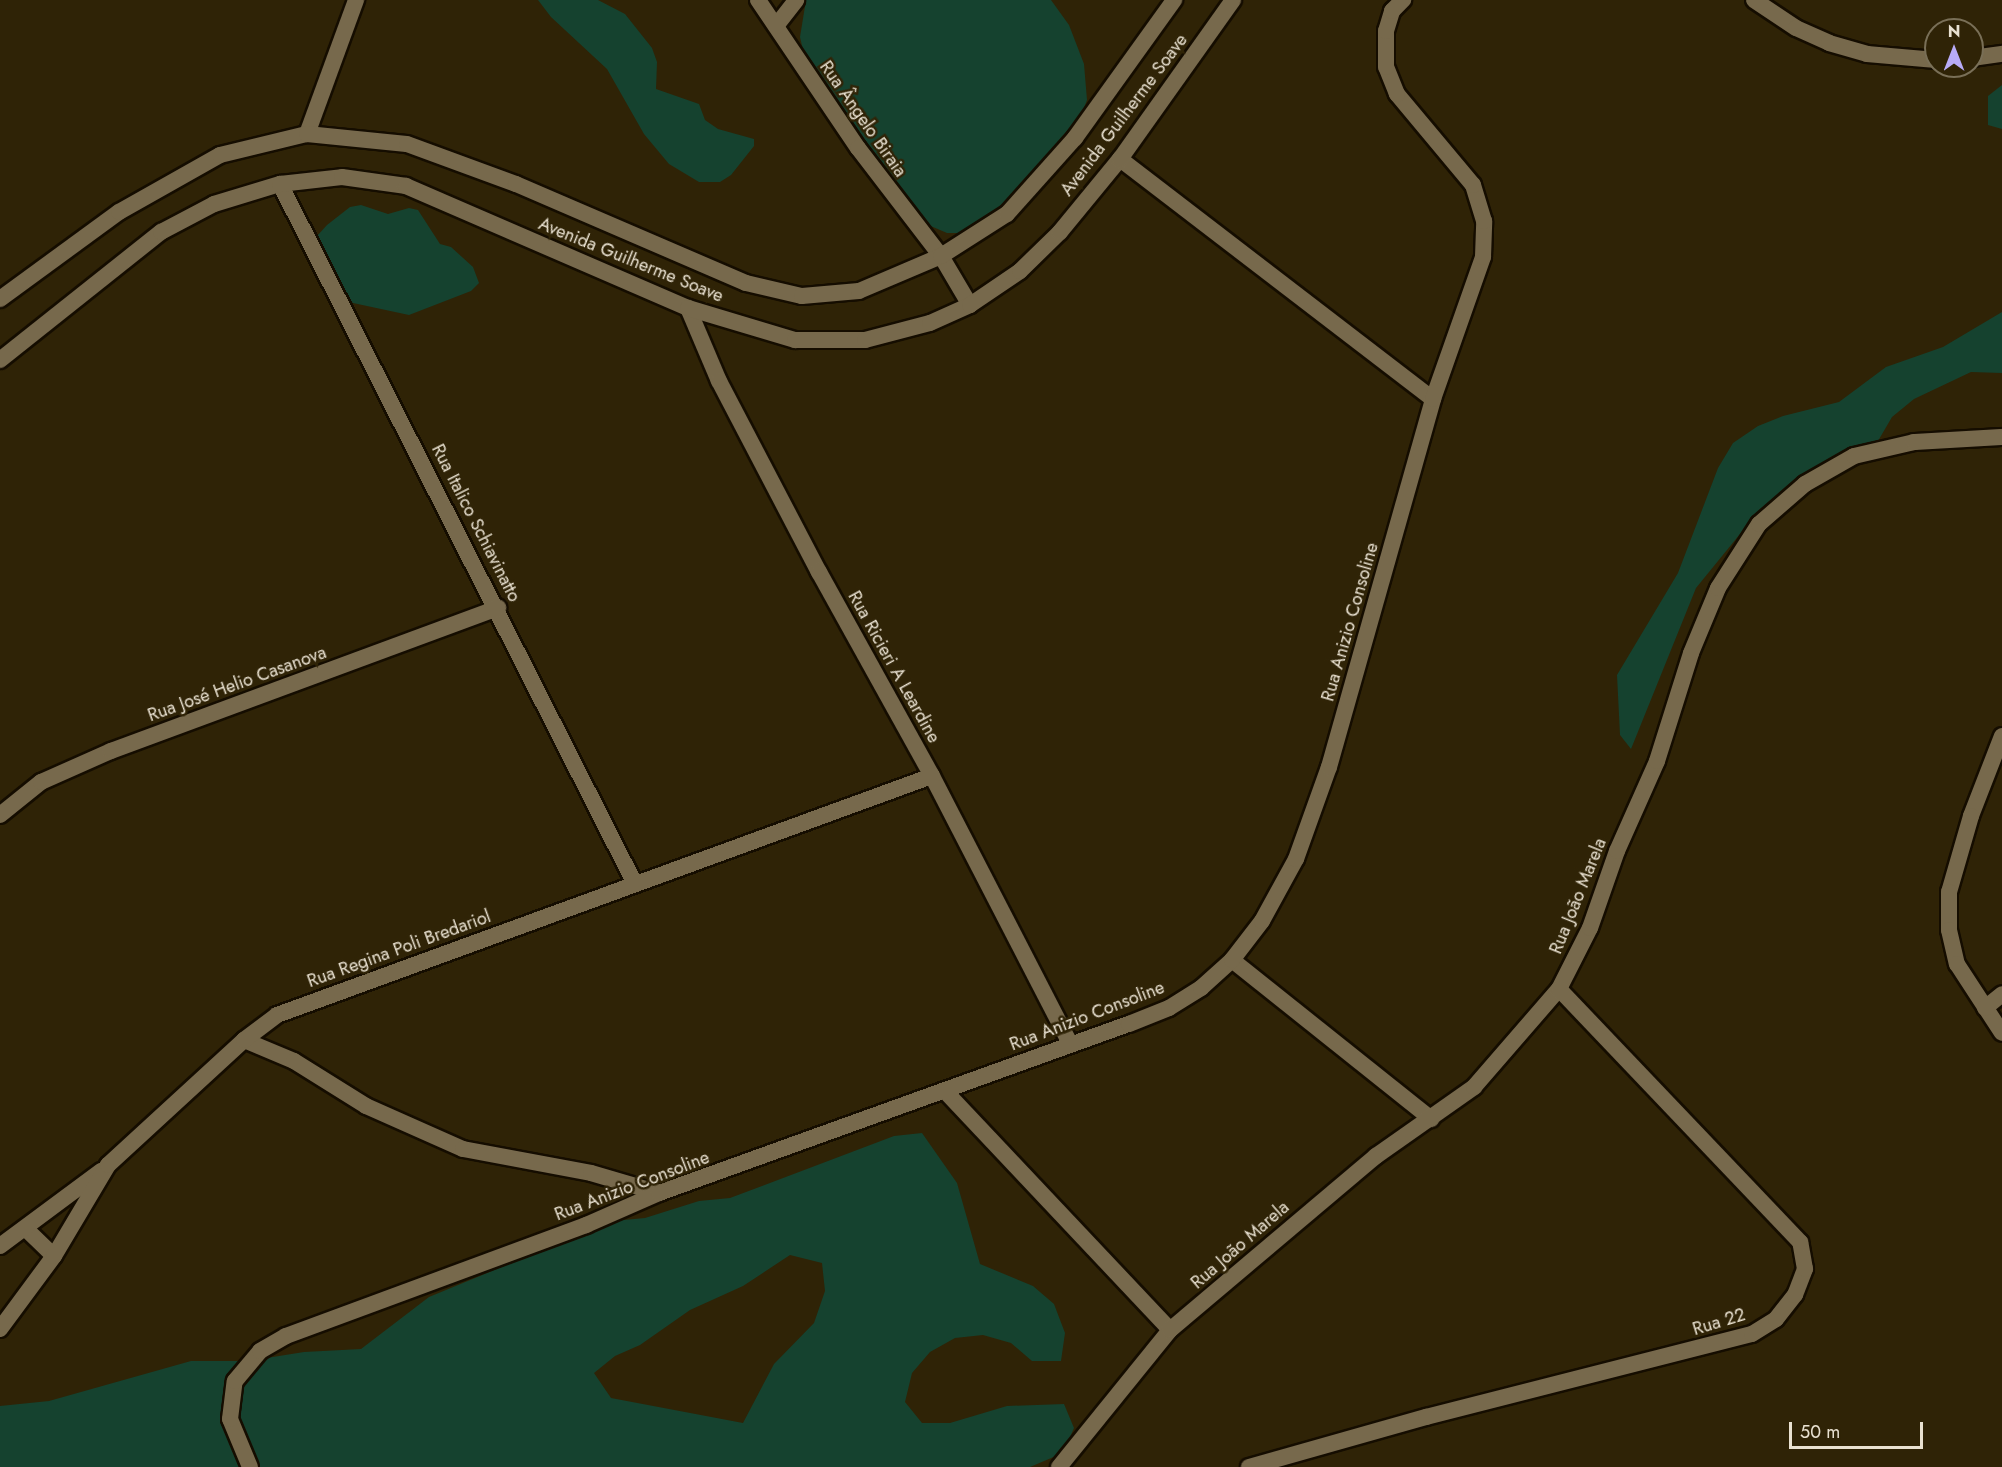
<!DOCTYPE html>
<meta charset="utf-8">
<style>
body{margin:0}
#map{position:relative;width:2002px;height:1467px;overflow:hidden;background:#2f2306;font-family:Jost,sans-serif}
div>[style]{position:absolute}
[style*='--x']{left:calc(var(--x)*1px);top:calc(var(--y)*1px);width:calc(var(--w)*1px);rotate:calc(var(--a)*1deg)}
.green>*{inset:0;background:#15422f}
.roads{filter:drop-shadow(2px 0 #150d00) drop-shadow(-2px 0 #150d00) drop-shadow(0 2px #150d00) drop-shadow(0 -2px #150d00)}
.minor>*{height:16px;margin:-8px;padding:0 8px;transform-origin:8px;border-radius:8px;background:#77694c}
span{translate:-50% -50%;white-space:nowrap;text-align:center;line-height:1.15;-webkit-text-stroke:5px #2f2306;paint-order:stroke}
.street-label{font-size:18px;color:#e9e1d1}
.north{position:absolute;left:1924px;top:18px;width:60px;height:60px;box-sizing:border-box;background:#2f2306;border:2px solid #796f57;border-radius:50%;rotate:0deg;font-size:16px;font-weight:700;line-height:24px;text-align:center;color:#e9e1d1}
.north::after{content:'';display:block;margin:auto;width:21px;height:27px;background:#b8abf7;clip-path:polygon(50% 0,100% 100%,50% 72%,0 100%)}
.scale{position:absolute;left:1789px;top:1422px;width:134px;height:27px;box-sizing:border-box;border:3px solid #e9e1d1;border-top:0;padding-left:8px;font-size:18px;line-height:21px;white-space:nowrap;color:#e9e1d1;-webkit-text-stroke:4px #2f2306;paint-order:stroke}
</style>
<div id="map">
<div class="green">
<div style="clip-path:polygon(538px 0,598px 0,625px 14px,652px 48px,657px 62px,656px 89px,699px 104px,705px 120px,718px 129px,754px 139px,754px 146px,731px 175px,720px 182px,699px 182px,669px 164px,644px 134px,607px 69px,551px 17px)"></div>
<div style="clip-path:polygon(806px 0,1051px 0,1069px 25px,1084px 64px,1087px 100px,1075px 132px,1028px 195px,971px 233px,947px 233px,919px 221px,810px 81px,800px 37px)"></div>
<div style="clip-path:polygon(2002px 85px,2002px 129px,1988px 125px,1988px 96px)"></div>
<div style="clip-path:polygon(361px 205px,388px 214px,409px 208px,418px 210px,440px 244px,451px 247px,473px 267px,479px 283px,471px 291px,409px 315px,353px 303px,320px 273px,313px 251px,317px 236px,327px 225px,350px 207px)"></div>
<div style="clip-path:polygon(2002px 312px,2002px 373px,1971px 372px,1914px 399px,1892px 417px,1878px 441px,1856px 462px,1775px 500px,1753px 518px,1696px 588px,1631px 749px,1620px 735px,1617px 675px,1678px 573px,1718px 468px,1733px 443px,1758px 426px,1783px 416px,1839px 402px,1886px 367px,1943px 347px)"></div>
<div style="clip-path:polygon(evenodd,922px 1133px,957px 1183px,980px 1264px,1033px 1286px,1054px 1304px,1065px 1333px,1061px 1361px,1032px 1361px,1011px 1343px,983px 1335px,955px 1338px,930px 1352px,912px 1373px,905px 1402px,922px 1423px,950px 1423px,1007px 1406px,1064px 1404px,1074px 1428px,1063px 1453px,1030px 1467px,0 1467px,0 1406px,49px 1401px,191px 1361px,248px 1361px,304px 1352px,361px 1349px,429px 1297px,613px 1221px,645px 1218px,699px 1201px,730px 1198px,894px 1136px,922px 1133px,790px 1255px,822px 1263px,825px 1291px,814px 1323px,774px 1364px,743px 1423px,611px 1398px,594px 1373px,615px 1356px,640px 1345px,690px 1310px,743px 1286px,790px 1255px)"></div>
</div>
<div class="roads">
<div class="minor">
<div style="--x:758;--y:0;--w:179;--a:56"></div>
<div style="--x:858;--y:148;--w:136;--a:52.5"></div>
<div style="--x:941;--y:256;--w:57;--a:59.4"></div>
<div style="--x:1754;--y:0;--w:50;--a:33.7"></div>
<div style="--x:1796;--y:28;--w:36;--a:24"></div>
<div style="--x:1829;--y:43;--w:40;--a:16"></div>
<div style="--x:1867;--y:54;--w:69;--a:5"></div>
<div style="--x:776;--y:26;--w:33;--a:-52"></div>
<div style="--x:1972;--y:58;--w:30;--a:-8"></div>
<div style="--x:307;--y:134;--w:143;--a:-69.9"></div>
<div style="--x:1120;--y:159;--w:394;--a:37.5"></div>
<div style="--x:280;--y:184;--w:783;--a:63.11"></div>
<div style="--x:0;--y:299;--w:147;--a:-36.2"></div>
<div style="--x:119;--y:212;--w:116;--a:-29.4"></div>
<div style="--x:220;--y:155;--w:89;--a:-13.6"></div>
<div style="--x:307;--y:134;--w:100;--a:5.7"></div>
<div style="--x:407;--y:144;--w:116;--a:20.2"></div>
<div style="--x:516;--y:184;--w:250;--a:23.3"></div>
<div style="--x:746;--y:283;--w:57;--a:13.1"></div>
<div style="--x:802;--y:296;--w:57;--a:-5"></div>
<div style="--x:859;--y:291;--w:89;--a:-23.1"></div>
<div style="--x:941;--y:256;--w:78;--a:-32.5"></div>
<div style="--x:1007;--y:214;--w:102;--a:-48.2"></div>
<div style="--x:1075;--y:138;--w:170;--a:-54.3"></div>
<div style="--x:688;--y:308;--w:79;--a:67"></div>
<div style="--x:719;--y:381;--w:216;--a:62.4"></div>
<div style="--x:819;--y:572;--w:233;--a:61"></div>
<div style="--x:932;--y:776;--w:301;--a:62.7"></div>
<div style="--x:0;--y:360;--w:206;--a:-38.5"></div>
<div style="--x:161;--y:232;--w:60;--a:-27.8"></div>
<div style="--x:214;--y:204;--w:69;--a:-16.9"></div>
<div style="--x:280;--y:184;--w:62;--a:-6.4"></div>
<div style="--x:342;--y:177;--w:65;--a:8"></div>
<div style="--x:406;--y:186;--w:307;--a:23.4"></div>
<div style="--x:688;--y:308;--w:112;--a:16.7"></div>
<div style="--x:795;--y:340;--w:70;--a:0"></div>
<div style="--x:865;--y:340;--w:67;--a:-14.7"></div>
<div style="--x:930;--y:323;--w:44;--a:-24.2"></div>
<div style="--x:970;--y:305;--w:60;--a:-34.2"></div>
<div style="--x:1020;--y:271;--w:56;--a:-44.3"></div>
<div style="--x:1060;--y:232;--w:94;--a:-50.6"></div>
<div style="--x:1120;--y:159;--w:195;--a:-54.6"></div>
<div style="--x:2002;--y:736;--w:86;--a:111.2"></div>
<div style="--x:1971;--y:816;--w:79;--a:106.1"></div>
<div style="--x:1949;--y:892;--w:38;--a:90"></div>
<div style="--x:1949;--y:930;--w:35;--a:77"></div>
<div style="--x:1957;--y:964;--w:82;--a:56.9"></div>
<div style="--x:0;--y:815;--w:53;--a:-38.8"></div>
<div style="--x:41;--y:782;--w:77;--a:-23.9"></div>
<div style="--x:111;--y:751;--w:413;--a:-20.3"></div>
<div style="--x:1232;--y:960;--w:255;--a:38.6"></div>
<div style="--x:1985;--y:1008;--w:22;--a:-39"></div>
<div style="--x:244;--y:1040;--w:54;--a:22.8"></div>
<div style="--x:294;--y:1061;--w:85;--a:32"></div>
<div style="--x:366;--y:1106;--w:106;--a:23.9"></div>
<div style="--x:463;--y:1149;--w:130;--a:10.6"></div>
<div style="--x:591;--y:1173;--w:71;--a:16.4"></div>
<div style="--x:945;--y:1091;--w:328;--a:46.7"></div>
<div style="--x:27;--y:1230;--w:37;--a:44"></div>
<div style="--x:0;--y:1246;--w:126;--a:-36.6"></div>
<div style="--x:0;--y:1329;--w:91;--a:-53.5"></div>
<div style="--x:54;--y:1256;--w:106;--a:-59.3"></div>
<div style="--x:108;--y:1165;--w:185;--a:-42.6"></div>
<div style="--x:244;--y:1040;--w:41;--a:-37.1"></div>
<div style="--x:277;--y:1015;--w:697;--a:-20.05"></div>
<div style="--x:250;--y:1467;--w:52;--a:-112.6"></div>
<div style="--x:230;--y:1419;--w:38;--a:-83"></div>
<div style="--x:235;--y:1381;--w:39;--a:-50"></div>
<div style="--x:260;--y:1351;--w:30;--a:-30"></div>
<div style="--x:286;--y:1336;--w:320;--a:-20.3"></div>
<div style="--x:586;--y:1225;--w:80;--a:-23.7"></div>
<div style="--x:659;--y:1193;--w:499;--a:-19.8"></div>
<div style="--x:1129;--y:1024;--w:43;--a:-21.8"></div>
<div style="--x:1169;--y:1008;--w:38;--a:-32"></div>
<div style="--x:1201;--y:988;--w:42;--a:-42.1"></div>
<div style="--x:1232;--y:960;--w:49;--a:-52.4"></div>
<div style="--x:1262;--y:921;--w:71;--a:-61.3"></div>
<div style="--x:1296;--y:859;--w:98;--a:-70.3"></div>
<div style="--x:1329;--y:767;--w:382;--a:-74.2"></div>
<div style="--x:1433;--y:399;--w:151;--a:-70.6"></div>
<div style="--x:1483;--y:257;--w:36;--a:-88"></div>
<div style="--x:1484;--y:221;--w:38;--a:-107"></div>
<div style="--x:1473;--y:185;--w:119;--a:-129.9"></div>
<div style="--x:1397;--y:94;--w:29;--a:-112"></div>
<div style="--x:1386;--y:67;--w:36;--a:-90"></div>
<div style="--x:1386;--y:31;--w:21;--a:-73"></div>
<div style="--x:1392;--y:11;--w:16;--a:-45"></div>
<div style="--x:1059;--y:1467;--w:176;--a:-51"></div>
<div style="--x:1170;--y:1330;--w:270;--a:-40.2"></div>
<div style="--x:1376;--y:1156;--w:120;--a:-35.1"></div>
<div style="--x:1474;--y:1087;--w:130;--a:-49.1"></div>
<div style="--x:1559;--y:989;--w:68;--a:-63.1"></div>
<div style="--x:1590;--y:928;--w:82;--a:-70.7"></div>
<div style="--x:1617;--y:851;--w:98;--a:-66"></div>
<div style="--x:1657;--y:761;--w:113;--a:-72.5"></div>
<div style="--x:1691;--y:653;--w:70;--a:-67.4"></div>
<div style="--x:1718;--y:588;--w:76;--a:-57.4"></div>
<div style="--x:1759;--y:524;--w:61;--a:-41"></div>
<div style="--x:1805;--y:484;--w:56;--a:-29.7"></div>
<div style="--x:1854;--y:456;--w:62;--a:-13.1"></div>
<div style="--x:1914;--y:442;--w:88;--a:-3.3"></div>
<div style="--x:1249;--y:1467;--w:184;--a:-15.8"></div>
<div style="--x:1426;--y:1417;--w:336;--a:-14.3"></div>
<div style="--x:1752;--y:1334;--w:28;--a:-32"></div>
<div style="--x:1776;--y:1319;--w:31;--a:-52"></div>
<div style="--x:1795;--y:1295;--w:28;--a:-69"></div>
<div style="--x:1805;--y:1269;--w:27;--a:-100"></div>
<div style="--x:1800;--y:1242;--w:349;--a:-133.6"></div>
</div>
</div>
<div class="street-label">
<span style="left:1124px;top:115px;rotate:-53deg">Avenida Guilherme Soave</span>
<span style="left:863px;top:119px;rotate:55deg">Rua Ângelo Biraia</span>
<span style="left:631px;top:260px;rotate:22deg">Avenida Guilherme Soave</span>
<span style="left:476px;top:523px;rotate:63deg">Rua Italico Schiavinatto</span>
<span style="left:1350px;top:622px;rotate:-74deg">Rua Anizio Consoline</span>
<span style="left:894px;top:667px;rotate:61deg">Rua Ricieri A Leardine</span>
<span style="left:237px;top:684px;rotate:-20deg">Rua José Helio Casanova</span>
<span style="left:1578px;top:896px;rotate:-68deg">Rua João Marela</span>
<span style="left:399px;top:949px;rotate:-20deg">Rua Regina Poli Bredariol</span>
<span style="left:1087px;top:1016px;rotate:-21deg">Rua Anizio Consoline</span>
<span style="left:632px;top:1186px;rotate:-21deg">Rua Anizio Consoline</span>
<span style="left:1240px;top:1245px;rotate:-41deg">Rua João Marela</span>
<span style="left:1719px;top:1322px;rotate:-17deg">Rua 22</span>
</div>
<div class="north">N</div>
<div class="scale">50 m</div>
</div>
